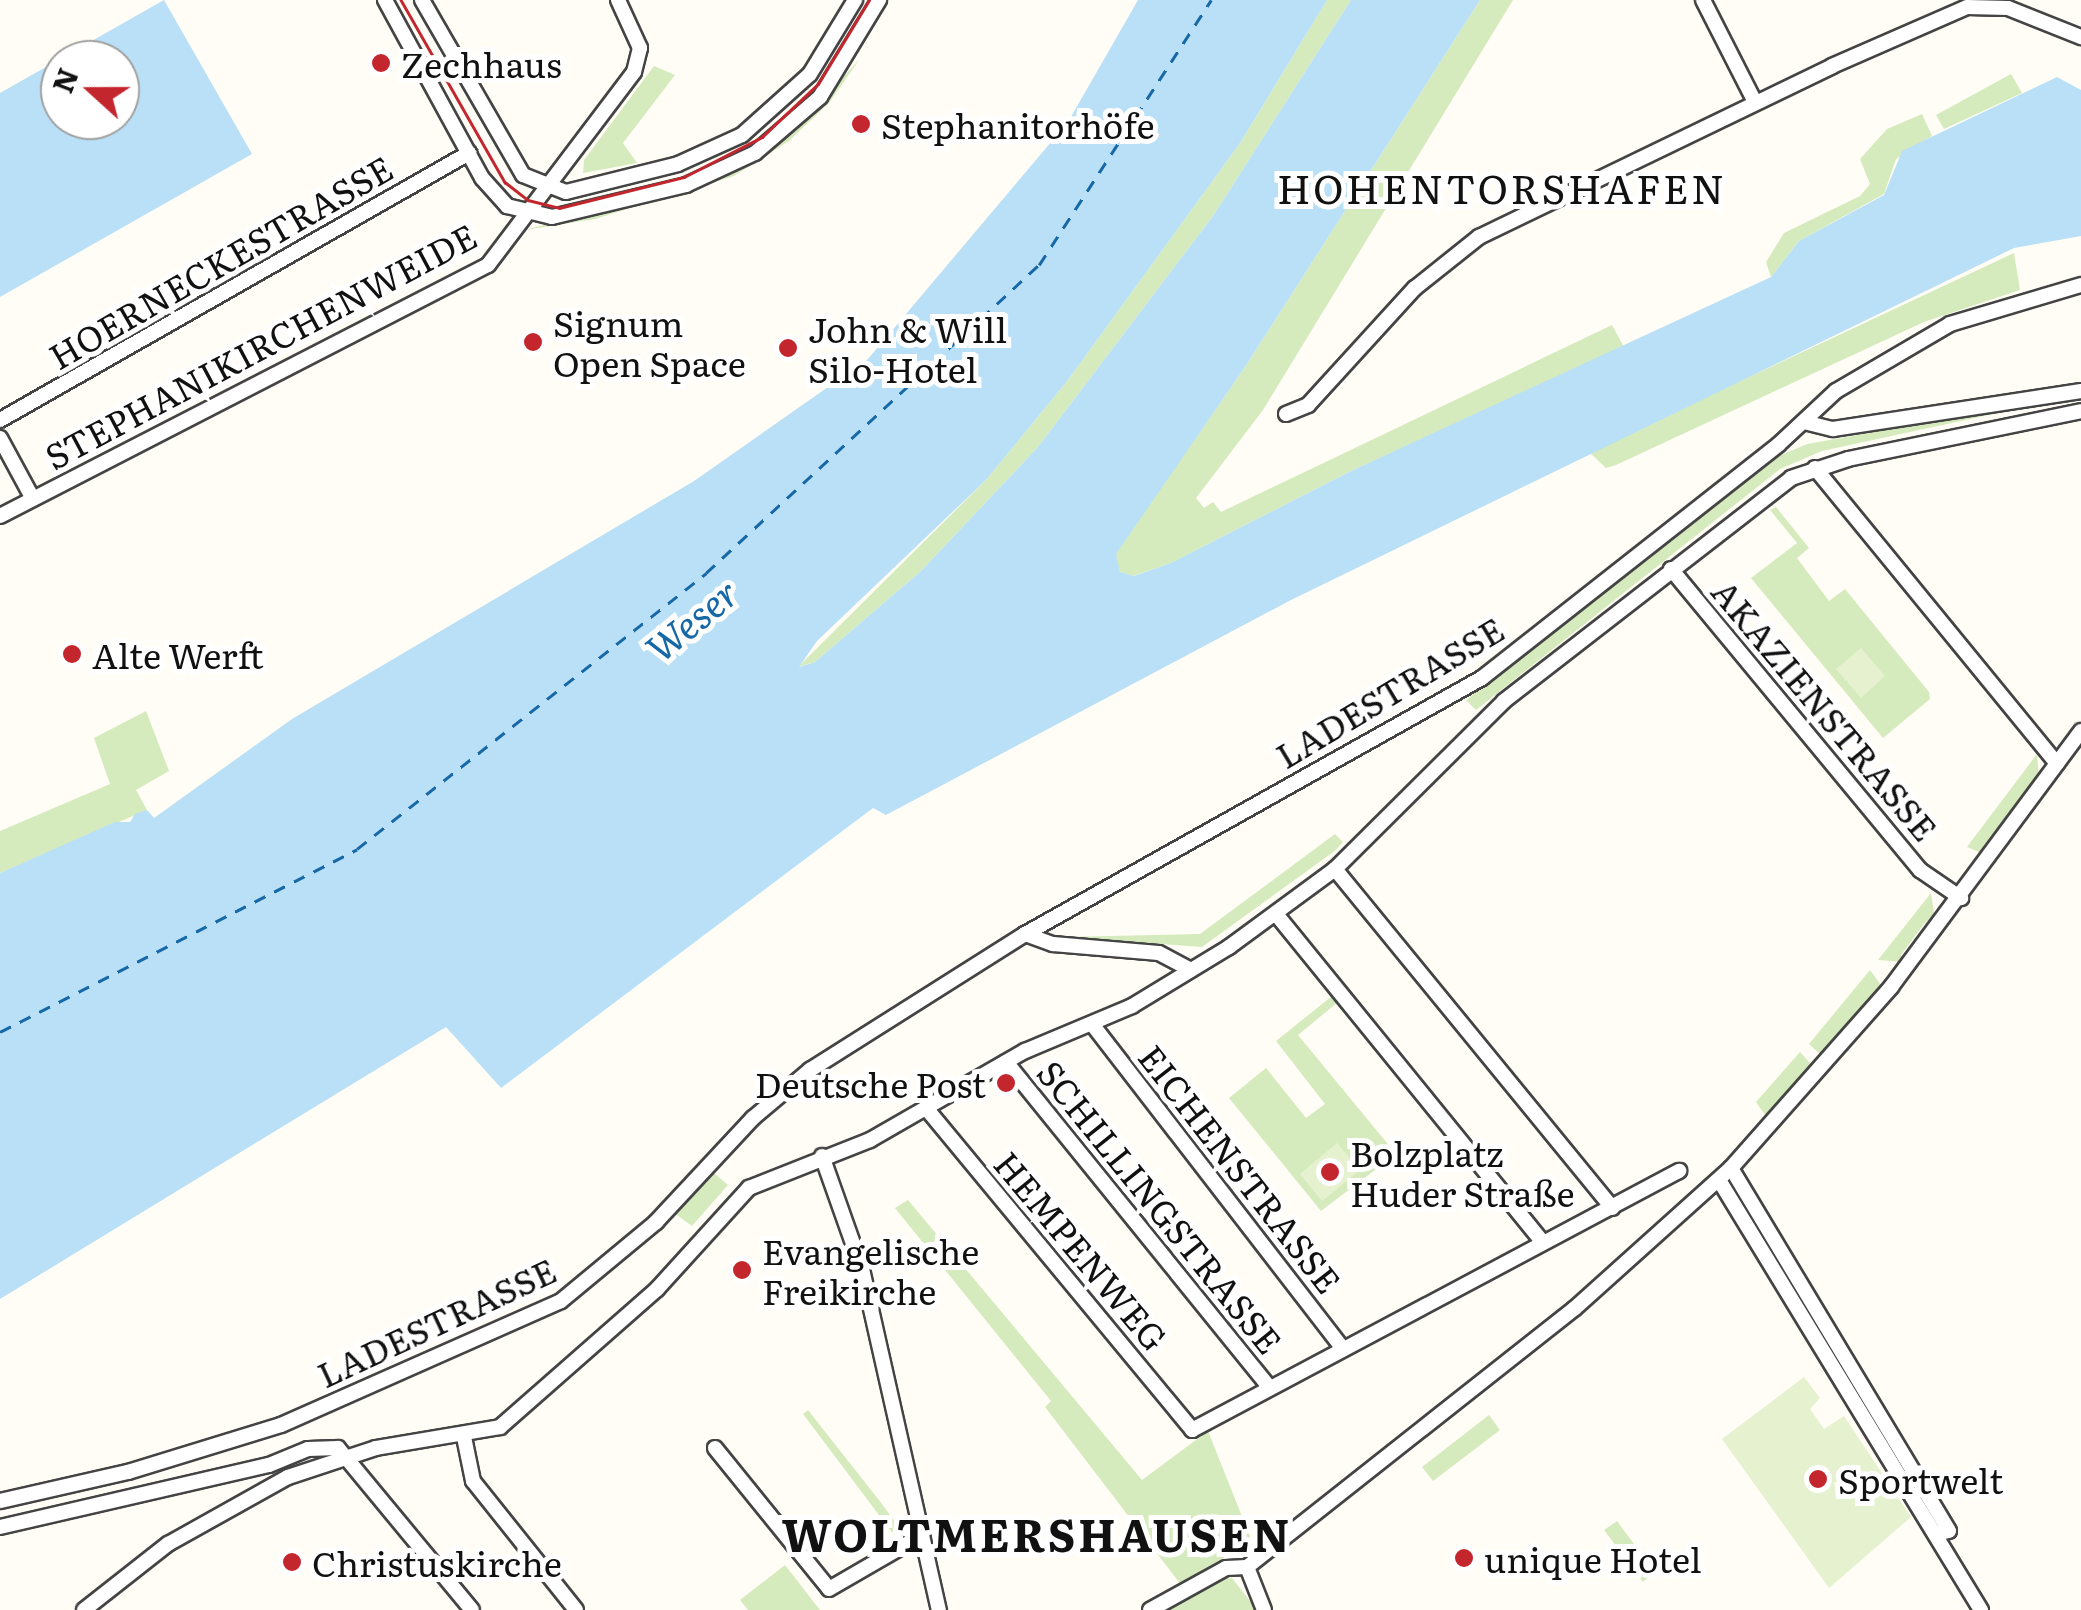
<!DOCTYPE html>
<meta charset="utf-8">
<style>
body{margin:0}
#map{position:relative;width:2081px;height:1610px;overflow:hidden;background:#fffdf5;font-family:Literata,serif}
div>[style]{position:absolute}
[style*='--x']{left:calc(var(--x)*1px);top:calc(var(--y)*1px);width:calc(var(--w)*1px);rotate:calc(var(--a)*1deg)}
.green>*{inset:0;background:#d5ebbd}
.pitch>*{inset:0;background:#e6f2cf}
.water>*{inset:0;background:#b9e0f7}
.ferry>*{height:2.5px;margin-top:-1.25px;transform-origin:0;background:repeating-linear-gradient(90deg,#1768a6 0 12px,transparent 0 22px)}
.roads{filter:drop-shadow(2px 0 #444) drop-shadow(-2px 0 #444) drop-shadow(0 2px #444) drop-shadow(0 -2px #444)}
.minor>*{height:14px;margin:-7px;padding:0 7px;transform-origin:7px;border-radius:7px;background:#fff}
.tram>*{height:2.5px;margin:-1.25px;padding:0 1.25px;transform-origin:1.25px;border-radius:1.25px;background:#c4262e}
.dots>*{width:28px;height:28px;translate:-50% -50%;box-sizing:border-box;border:5px solid #fff;border-radius:50%}
span{translate:-50% -50%;white-space:nowrap;text-align:center;line-height:1.15;-webkit-text-stroke:10px #fff;paint-order:stroke}
.poi-label{font-size:35px;color:#111}
.left{translate:0 -50%;text-align:left}
.right{translate:-100% -50%;text-align:right}
.street-label{font-size:35px;color:#111}
.water-label{font-size:38px;color:#1768a6;font-style:italic}
.quarter-label{font-size:40px;color:#111;letter-spacing:2.5px}
.district-label{font-size:45px;color:#111;font-weight:700;letter-spacing:2.5px}
.north{position:absolute;left:40px;top:40px;width:100px;height:100px;box-sizing:border-box;background:#fff;border:2px solid #a0a0a0;border-radius:50%;rotate:291deg;font-size:28px;font-weight:700;line-height:40px;text-align:center;color:#111}
.north::after{content:'';display:block;margin:auto;width:35px;height:45px;background:#c4262e;clip-path:polygon(50% 0,100% 100%,50% 72%,0 100%)}
</style>
<div id="map">
<div class="green">
<div style="clip-path:polygon(1327px 0,1351px 0,1213px 216px,1038px 447px,921px 571px,815px 662px,798px 667px,986px 480px,1068px 380px,1240px 143px)"></div>
<div style="clip-path:polygon(1480px 0,1513px 0,1263px 410px,1196px 498px,1204px 508px,1213px 502px,1221px 512px,1612px 325px,1624px 347px,1349px 472px,1171px 563px,1133px 576px,1120px 572px,1115px 554px,1245px 367px)"></div>
<div style="clip-path:polygon(859px 60px,829px 103px,789px 141px,734px 176px,595px 219px,525px 230px,711px 180px,824px 97px)"></div>
<div style="clip-path:polygon(654px 66px,675px 75px,623px 143px,637px 163px,583px 173px,584px 160px)"></div>
<div style="clip-path:polygon(2011px 74px,2022px 93px,1944px 129px,1936px 115px)"></div>
<div style="clip-path:polygon(1922px 114px,1932px 136px,1896px 159px,1884px 194px,1799px 241px,1771px 277px,1766px 262px,1784px 233px,1860px 196px,1870px 184px,1860px 159px,1887px 129px)"></div>
<div style="clip-path:polygon(2014px 253px,2020px 290px,1924px 322px,1616px 465px,1606px 468px,1589px 452px)"></div>
<div style="clip-path:polygon(2063px 399px,1822px 451px,1780px 469px,1476px 710px,1466px 700px,1779px 456px,1807px 444px)"></div>
<div style="clip-path:polygon(1776px 507px,1809px 548px,1797px 558px,1829px 601px,1845px 589px,1929px 692px,1930px 699px,1883px 738px,1751px 578px,1797px 543px,1770px 510px)"></div>
<div style="clip-path:polygon(146px 711px,169px 771px,136px 790px,147px 810px,0 873px,0 831px,110px 784px,94px 738px)"></div>
<div style="clip-path:polygon(2037px 754px,2039px 777px,1984px 854px,1967px 847px)"></div>
<div style="clip-path:polygon(1335px 834px,1343px 842px,1336px 850px,1202px 947px,1063px 937px,1200px 934px)"></div>
<div style="clip-path:polygon(1931px 893px,1935px 920px,1926px 921px,1901px 955px,1903px 962px,1878px 960px)"></div>
<div style="clip-path:polygon(1870px 970px,1883px 988px,1820px 1054px,1809px 1044px)"></div>
<div style="clip-path:polygon(1332px 996px,1338px 1002px,1298px 1035px,1396px 1154px,1321px 1211px,1229px 1098px,1266px 1068px,1306px 1118px,1325px 1104px,1276px 1041px)"></div>
<div style="clip-path:polygon(1800px 1052px,1811px 1064px,1767px 1118px,1756px 1102px)"></div>
<div style="clip-path:polygon(714px 1173px,728px 1185px,692px 1226px,674px 1213px)"></div>
<div style="clip-path:polygon(908px 1200px,1142px 1480px,1208px 1431px,1251px 1539px,1182px 1586px,1045px 1407px,1051px 1401px,895px 1208px)"></div>
<div style="clip-path:polygon(808px 1410px,882px 1504px,901px 1530px,894px 1535px,803px 1414px)"></div>
<div style="clip-path:polygon(1489px 1415px,1500px 1430px,1433px 1481px,1422px 1467px)"></div>
<div style="clip-path:polygon(1617px 1521px,1655px 1572px,1643px 1582px,1604px 1530px)"></div>
<div style="clip-path:polygon(785px 1565px,820px 1610px,748px 1610px,740px 1600px)"></div>
<div style="clip-path:polygon(1232px 1578px,1257px 1610px,1170px 1610px,1222px 1579px)"></div>
</div>
<div class="pitch">
<div style="clip-path:polygon(1861px 648px,1885px 676px,1861px 698px,1836px 669px)"></div>
<div style="clip-path:polygon(1337px 1143px,1360px 1170px,1322px 1201px,1300px 1174px)"></div>
<div style="clip-path:polygon(1804px 1377px,1820px 1398px,1810px 1409px,1824px 1429px,1844px 1416px,1911px 1517px,1829px 1588px,1722px 1439px)"></div>
</div>
<div class="water">
<div style="clip-path:polygon(evenodd,164px 0,252px 154px,0 297px,0 93px,164px 0,60px 60px,120px 60px,120px 120px,60px 120px,60px 60px)"></div>
<div style="clip-path:polygon(1138px 0,1327px 0,1240px 143px,1068px 380px,986px 480px,817px 641px,799px 667px,815px 662px,921px 571px,1038px 447px,1213px 216px,1351px 0,1480px 0,1245px 367px,1116px 554px,1120px 572px,1134px 576px,1171px 563px,1349px 472px,1771px 277px,1799px 241px,1884px 195px,1902px 151px,2057px 77px,2081px 90px,2081px 236px,2014px 248px,1291px 600px,886px 815px,873px 808px,501px 1088px,446px 1027px,0 1299px,0 873px,115px 822px,130px 822px,135px 814px,147px 810px,154px 818px,292px 719px,694px 481px,868px 359px,1068px 122px)"></div>
</div>
<div class="ferry">
<div style="--x:0;--y:1032;--w:401;--a:-27.1"></div>
<div style="--x:357;--y:849;--w:445;--a:-38.3"></div>
<div style="--x:706;--y:573;--w:454;--a:-42.8"></div>
<div style="--x:1039;--y:265;--w:316;--a:-57"></div>
</div>
<div class="roads">
<div class="minor">
<div style="--x:385;--y:0;--w:203;--a:61.4"></div>
<div style="--x:482;--y:178;--w:38;--a:48"></div>
<div style="--x:507;--y:206;--w:46;--a:13.7"></div>
<div style="--x:552;--y:217;--w:138;--a:-13.4"></div>
<div style="--x:686;--y:185;--w:76;--a:-24.9"></div>
<div style="--x:755;--y:153;--w:86;--a:-40.7"></div>
<div style="--x:820;--y:97;--w:114;--a:-58.7"></div>
<div style="--x:422;--y:0;--w:202;--a:60"></div>
<div style="--x:523;--y:175;--w:46;--a:21.6"></div>
<div style="--x:566;--y:192;--w:115;--a:-14"></div>
<div style="--x:678;--y:164;--w:70;--a:-24.4"></div>
<div style="--x:742;--y:135;--w:91;--a:-41.9"></div>
<div style="--x:810;--y:74;--w:87;--a:-58.7"></div>
<div style="--x:1703;--y:0;--w:114;--a:63"></div>
<div style="--x:1286;--y:414;--w:24;--a:-22"></div>
<div style="--x:1308;--y:405;--w:159;--a:-47.6"></div>
<div style="--x:1415;--y:288;--w:82;--a:-38.6"></div>
<div style="--x:1479;--y:237;--w:392;--a:-25.8"></div>
<div style="--x:1832;--y:66;--w:147;--a:-23.6"></div>
<div style="--x:1967;--y:7;--w:41;--a:1.4"></div>
<div style="--x:2008;--y:8;--w:79;--a:21.7"></div>
<div style="--x:0;--y:420;--w:540;--a:-29.65"></div>
<div style="--x:1804;--y:422;--w:30;--a:14"></div>
<div style="--x:1833;--y:429;--w:251;--a:-8.7"></div>
<div style="--x:0;--y:438;--w:69;--a:61.6"></div>
<div style="--x:1815;--y:468;--w:382;--a:50.7"></div>
<div style="--x:0;--y:516;--w:549;--a:-27.22"></div>
<div style="--x:488;--y:265;--w:242;--a:-52.9"></div>
<div style="--x:634;--y:72;--w:25;--a:-76"></div>
<div style="--x:640;--y:48;--w:53;--a:-114.6"></div>
<div style="--x:1671;--y:569;--w:391;--a:50.4"></div>
<div style="--x:1920;--y:870;--w:50;--a:34.3"></div>
<div style="--x:1335;--y:869;--w:438;--a:50.7"></div>
<div style="--x:1276;--y:914;--w:422;--a:50.9"></div>
<div style="--x:1025;--y:934;--w:30;--a:20"></div>
<div style="--x:1053;--y:944;--w:106;--a:4.9"></div>
<div style="--x:1159;--y:953;--w:36;--a:28"></div>
<div style="--x:1092;--y:1024;--w:411;--a:52.3"></div>
<div style="--x:1006;--y:1062;--w:419;--a:51"></div>
<div style="--x:926;--y:1108;--w:418;--a:50.4"></div>
<div style="--x:1192;--y:1430;--w:552;--a:-28.01"></div>
<div style="--x:822;--y:1156;--w:120;--a:70.5"></div>
<div style="--x:862;--y:1269;--w:350;--a:77.3"></div>
<div style="--x:1731;--y:1168;--w:423;--a:59"></div>
<div style="--x:1949;--y:1531;--w:14;--a:168"></div>
<div style="--x:1719;--y:1180;--w:504;--a:58.65"></div>
<div style="--x:464;--y:1437;--w:45;--a:78.4"></div>
<div style="--x:473;--y:1481;--w:165;--a:51.4"></div>
<div style="--x:715;--y:1448;--w:181;--a:51"></div>
<div style="--x:829;--y:1589;--w:108;--a:-30.1"></div>
<div style="--x:0;--y:1501;--w:131;--a:-12.8"></div>
<div style="--x:128;--y:1472;--w:160;--a:-17.1"></div>
<div style="--x:281;--y:1425;--w:306;--a:-23.9"></div>
<div style="--x:561;--y:1301;--w:124;--a:-39.7"></div>
<div style="--x:656;--y:1222;--w:142;--a:-47"></div>
<div style="--x:753;--y:1118;--w:75;--a:-40.1"></div>
<div style="--x:810;--y:1070;--w:254;--a:-32.3"></div>
<div style="--x:1025;--y:934;--w:524;--a:-29.26"></div>
<div style="--x:1482;--y:678;--w:377;--a:-38.2"></div>
<div style="--x:1778;--y:445;--w:79;--a:-43"></div>
<div style="--x:1836;--y:391;--w:132;--a:-30.4"></div>
<div style="--x:1950;--y:324;--w:137;--a:-16.6"></div>
<div style="--x:0;--y:1527;--w:276;--a:-13"></div>
<div style="--x:269;--y:1465;--w:42;--a:-22.3"></div>
<div style="--x:308;--y:1449;--w:30;--a:-2"></div>
<div style="--x:338;--y:1448;--w:210;--a:50.4"></div>
<div style="--x:1247;--y:1567;--w:418;--a:-38.3"></div>
<div style="--x:1575;--y:1308;--w:210;--a:-41.9"></div>
<div style="--x:1731;--y:1168;--w:242;--a:-48.5"></div>
<div style="--x:1891;--y:987;--w:319;--a:-53.4"></div>
<div style="--x:1247;--y:1567;--w:46;--a:68.4"></div>
<div style="--x:84;--y:1610;--w:107;--a:-38.2"></div>
<div style="--x:168;--y:1544;--w:137;--a:-29.2"></div>
<div style="--x:288;--y:1477;--w:93;--a:-18.2"></div>
<div style="--x:376;--y:1448;--w:126;--a:-9.6"></div>
<div style="--x:500;--y:1427;--w:209;--a:-41.3"></div>
<div style="--x:657;--y:1289;--w:137;--a:-47.7"></div>
<div style="--x:749;--y:1188;--w:130;--a:-21.6"></div>
<div style="--x:870;--y:1140;--w:179;--a:-29.9"></div>
<div style="--x:1025;--y:1051;--w:116;--a:-22.8"></div>
<div style="--x:1132;--y:1006;--w:114;--a:-31.3"></div>
<div style="--x:1229;--y:947;--w:132;--a:-36.3"></div>
<div style="--x:1335;--y:869;--w:238;--a:-44.8"></div>
<div style="--x:1504;--y:701;--w:363;--a:-37.8"></div>
<div style="--x:1791;--y:478;--w:60;--a:-18.4"></div>
<div style="--x:1848;--y:459;--w:238;--a:-11.6"></div>
<div style="--x:1150;--y:1610;--w:87;--a:-28.9"></div>
<div style="--x:1226;--y:1568;--w:21;--a:-3"></div>
</div>
</div>
<div class="tram">
<div style="--x:401;--y:0;--w:210;--a:60.3"></div>
<div style="--x:505;--y:182;--w:29;--a:38"></div>
<div style="--x:528;--y:200;--w:32;--a:14"></div>
<div style="--x:559;--y:208;--w:129;--a:-13.9"></div>
<div style="--x:684;--y:177;--w:88;--a:-27.1"></div>
<div style="--x:762;--y:137;--w:77;--a:-43.4"></div>
<div style="--x:818;--y:84;--w:98;--a:-58.7"></div>
</div>
<div class="dots">
<div style="left:381px;top:63px;background:#c4262e"></div>
<div style="left:861px;top:124px;background:#c4262e"></div>
<div style="left:533px;top:342px;background:#c4262e"></div>
<div style="left:788px;top:348px;background:#c4262e"></div>
<div style="left:72px;top:654px;background:#c4262e"></div>
<div style="left:1006px;top:1083px;background:#c4262e"></div>
<div style="left:1330px;top:1172px;background:#c4262e"></div>
<div style="left:742px;top:1270px;background:#c4262e"></div>
<div style="left:1818px;top:1479px;background:#c4262e"></div>
<div style="left:1464px;top:1558px;background:#c4262e"></div>
<div style="left:292px;top:1562px;background:#c4262e"></div>
</div>
<div class="poi-label">
<span class="left" style="left:401px;top:63px">Zechhaus</span>
<span class="left" style="left:881px;top:124px">Stephanitorhöfe</span>
<span class="left" style="left:553px;top:342px">Signum<br>Open Space</span>
<span class="left" style="left:808px;top:348px">John &amp; Will<br>Silo-Hotel</span>
<span class="left" style="left:92px;top:654px">Alte Werft</span>
<span class="right" style="left:986px;top:1083px">Deutsche Post</span>
<span class="left" style="left:1350px;top:1172px">Bolzplatz<br>Huder Straße</span>
<span class="left" style="left:762px;top:1270px">Evangelische<br>Freikirche</span>
<span class="left" style="left:1838px;top:1479px">Sportwelt</span>
<span class="left" style="left:1484px;top:1558px">unique Hotel</span>
<span class="left" style="left:312px;top:1562px">Christuskirche</span>
</div>
<div class="street-label">
<span style="left:220px;top:261px;rotate:-30deg">HOERNECKESTRASSE</span>
<span style="left:260px;top:345px;rotate:-28deg">STEPHANIKIRCHENWEIDE</span>
<span style="left:1389px;top:691px;rotate:-31deg">LADESTRASSE</span>
<span style="left:1826px;top:709px;rotate:50deg">AKAZIENSTRASSE</span>
<span style="left:1241px;top:1168px;rotate:52deg">EICHENSTRASSE</span>
<span style="left:1161px;top:1206px;rotate:51deg">SCHILLINGSTRASSE</span>
<span style="left:1082px;top:1250px;rotate:50deg">HEMPENWEG</span>
<span style="left:436px;top:1321px;rotate:-25deg">LADESTRASSE</span>
</div>
<div class="water-label">
<span style="left:691px;top:619px;rotate:-39deg">Weser</span>
</div>
<div class="quarter-label">
<span style="left:1502px;top:187px">HOHENTORSHAFEN</span>
</div>
<div class="district-label">
<span style="left:1037px;top:1533px">WOLTMERSHAUSEN</span>
</div>
<div class="north">N</div>
</div>
